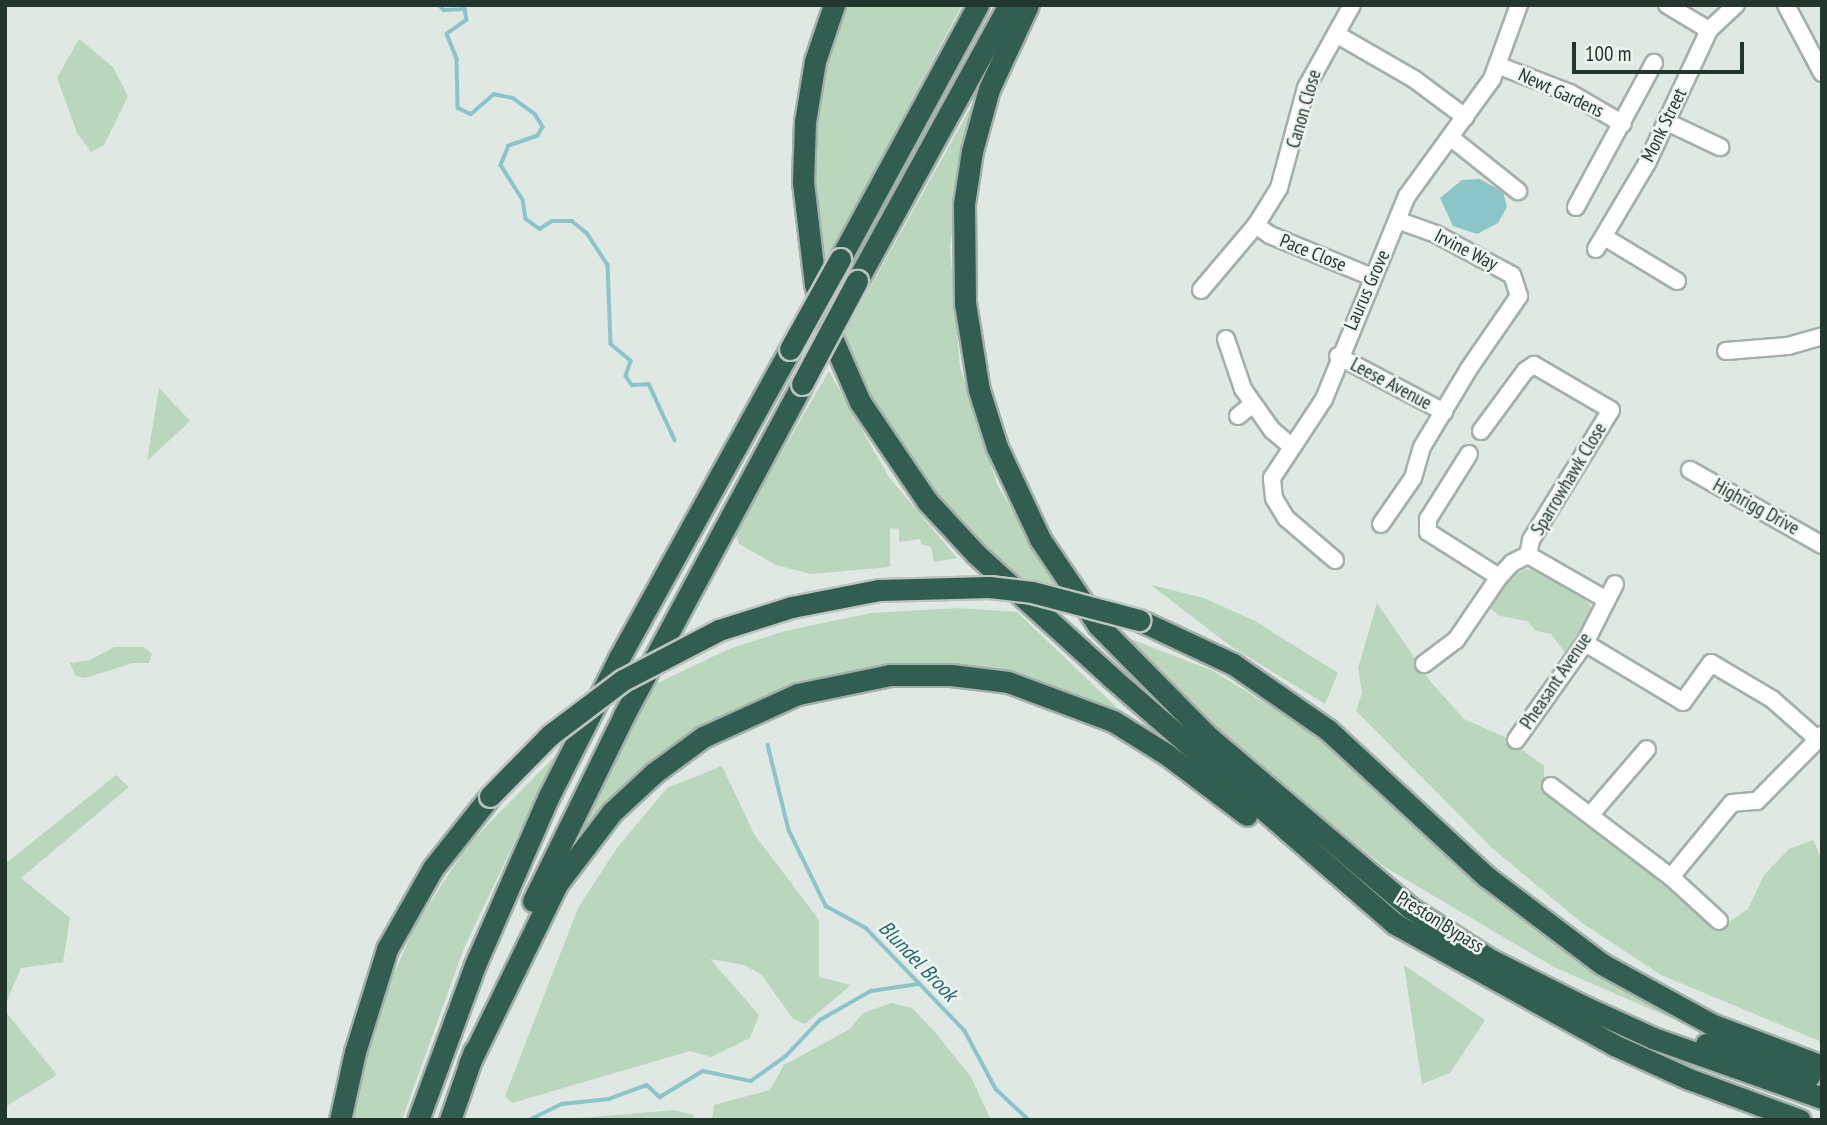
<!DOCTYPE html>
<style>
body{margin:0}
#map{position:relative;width:1827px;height:1125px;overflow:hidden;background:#dfe8e3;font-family:"PT Sans Narrow",sans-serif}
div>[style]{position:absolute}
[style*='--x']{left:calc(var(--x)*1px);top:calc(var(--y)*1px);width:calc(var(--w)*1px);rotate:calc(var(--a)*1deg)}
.green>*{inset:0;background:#bad7be}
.water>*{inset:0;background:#8cc5c7}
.stream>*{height:3.5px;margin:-1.75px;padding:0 1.75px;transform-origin:1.75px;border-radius:1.75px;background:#8cc5c7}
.roads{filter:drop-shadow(2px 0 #a3afa9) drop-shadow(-2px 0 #a3afa9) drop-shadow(0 2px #a3afa9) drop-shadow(0 -2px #a3afa9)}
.minor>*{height:16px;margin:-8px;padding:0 8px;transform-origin:8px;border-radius:8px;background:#fff}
.highway>*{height:21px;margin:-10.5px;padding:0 10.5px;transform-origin:10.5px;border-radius:10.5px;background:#315e50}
.bridges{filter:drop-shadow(2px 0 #bdc3c0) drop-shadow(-2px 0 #bdc3c0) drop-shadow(0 2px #bdc3c0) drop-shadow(0 -2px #bdc3c0)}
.highway-bridge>*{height:21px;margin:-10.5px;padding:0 10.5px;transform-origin:10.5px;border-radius:10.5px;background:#315e50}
span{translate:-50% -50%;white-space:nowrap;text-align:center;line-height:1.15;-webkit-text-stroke:5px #eef5f1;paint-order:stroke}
.street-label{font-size:19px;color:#22362e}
.water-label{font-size:21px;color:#246669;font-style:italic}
.frame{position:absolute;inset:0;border:7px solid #22362e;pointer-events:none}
.scale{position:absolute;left:1572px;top:42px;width:172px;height:32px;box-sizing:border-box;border:4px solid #22362e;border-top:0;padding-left:9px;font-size:21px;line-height:24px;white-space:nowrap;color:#22362e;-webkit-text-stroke:5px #eef5f1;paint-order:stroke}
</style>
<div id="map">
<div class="green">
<div style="clip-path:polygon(843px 5px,962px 5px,822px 270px,810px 159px,820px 75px)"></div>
<div style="clip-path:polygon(79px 39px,113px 67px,128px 96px,104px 145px,91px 152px,77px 133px,57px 78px)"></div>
<div style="clip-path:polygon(972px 105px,959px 162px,950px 249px,960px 367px,997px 484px,1058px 590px,1019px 584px,974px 543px,896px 448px,839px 343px)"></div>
<div style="clip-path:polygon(829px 371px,888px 476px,957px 558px,934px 562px,931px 547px,921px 544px,920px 539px,899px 542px,899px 529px,890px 528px,890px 567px,811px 574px,776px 565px,739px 544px,735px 532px)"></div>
<div style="clip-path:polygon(159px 388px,190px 421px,147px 461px)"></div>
<div style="clip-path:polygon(1525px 569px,1539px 571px,1588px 602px,1592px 609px,1566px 654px,1551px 634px,1536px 631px,1527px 621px,1500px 616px,1490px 608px,1512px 577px)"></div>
<div style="clip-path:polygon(1151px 585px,1204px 598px,1255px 621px,1338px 673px,1325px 704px,1229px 645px)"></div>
<div style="clip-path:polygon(1377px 603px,1431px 682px,1464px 719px,1505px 737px,1544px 766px,1544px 793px,1600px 826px,1718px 929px,1748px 909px,1764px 875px,1789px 849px,1813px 840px,1822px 860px,1822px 1042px,1661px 975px,1582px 923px,1492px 848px,1356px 711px,1362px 693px,1358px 668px)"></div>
<div style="clip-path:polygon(959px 608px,1017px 612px,1132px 722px,1031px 681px,790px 687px,715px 719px,669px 747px,608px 800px,572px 842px,649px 687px,729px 649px,785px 631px,871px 613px)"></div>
<div style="clip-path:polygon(1123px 636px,1213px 671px,1324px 739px,1524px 919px,1620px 986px,1689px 1026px,1554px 967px,1385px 867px,1229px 743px)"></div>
<div style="clip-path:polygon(114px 647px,144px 647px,152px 654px,149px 663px,133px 663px,85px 678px,76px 676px,70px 663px,90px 660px)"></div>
<div style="clip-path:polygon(556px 755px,464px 948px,402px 1120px,351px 1120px,376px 1014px,415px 926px,467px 846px)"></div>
<div style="clip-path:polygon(722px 766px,754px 834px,819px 920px,819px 977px,851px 985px,805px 1024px,793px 1019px,762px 975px,744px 965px,710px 959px,759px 1015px,750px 1038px,711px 1057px,690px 1051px,512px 1103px,505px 1096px,578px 908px,617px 848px,667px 788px)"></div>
<div style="clip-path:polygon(116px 775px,129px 787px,21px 878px,70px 918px,63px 962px,21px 968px,5px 1005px,5px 864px)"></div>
<div style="clip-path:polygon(1404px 965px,1485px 1020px,1450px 1073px,1422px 1084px)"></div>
<div style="clip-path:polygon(891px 1003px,912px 1008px,934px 1031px,971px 1077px,991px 1120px,712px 1120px,714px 1105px,770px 1090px,784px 1065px,850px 1029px,863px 1013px)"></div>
<div style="clip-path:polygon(5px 1011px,57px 1075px,5px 1107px)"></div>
<div style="clip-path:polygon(675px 1110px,694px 1115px,693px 1120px,557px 1120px)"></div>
</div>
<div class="water">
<div style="clip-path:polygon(1480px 179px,1503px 192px,1507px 207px,1498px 223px,1477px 234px,1453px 226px,1440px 198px,1462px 180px)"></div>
</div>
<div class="stream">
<div style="--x:439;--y:5;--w:7;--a:45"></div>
<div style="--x:444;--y:10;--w:21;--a:-3"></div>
<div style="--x:465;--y:9;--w:11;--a:80"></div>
<div style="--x:467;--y:20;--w:24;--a:145"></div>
<div style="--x:447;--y:34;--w:27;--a:68"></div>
<div style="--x:457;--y:59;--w:49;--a:88.8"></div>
<div style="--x:458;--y:108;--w:14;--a:25"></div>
<div style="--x:471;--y:114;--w:30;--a:-41"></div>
<div style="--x:494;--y:94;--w:19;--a:12"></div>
<div style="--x:513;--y:98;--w:27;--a:36"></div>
<div style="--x:535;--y:114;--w:15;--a:58"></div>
<div style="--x:543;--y:127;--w:10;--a:119"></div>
<div style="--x:538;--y:136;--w:31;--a:161"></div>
<div style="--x:509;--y:146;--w:21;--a:113"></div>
<div style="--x:501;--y:165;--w:41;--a:57.8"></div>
<div style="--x:523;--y:200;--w:19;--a:81"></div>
<div style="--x:526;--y:219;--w:17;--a:36"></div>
<div style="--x:540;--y:229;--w:14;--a:-34"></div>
<div style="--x:552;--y:221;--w:20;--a:0"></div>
<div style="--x:572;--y:221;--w:19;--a:39"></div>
<div style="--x:587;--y:233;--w:38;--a:57"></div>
<div style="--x:608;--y:265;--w:79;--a:87.8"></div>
<div style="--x:611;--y:344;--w:26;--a:40"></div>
<div style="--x:631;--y:361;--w:16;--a:108"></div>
<div style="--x:626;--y:376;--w:11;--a:56"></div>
<div style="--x:632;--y:385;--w:17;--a:-3"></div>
<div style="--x:649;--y:384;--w:62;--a:65.1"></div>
<div style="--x:768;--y:745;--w:88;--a:76.1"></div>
<div style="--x:789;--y:830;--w:85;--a:64"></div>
<div style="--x:826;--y:906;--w:46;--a:28.8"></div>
<div style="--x:866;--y:928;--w:143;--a:46.1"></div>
<div style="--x:965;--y:1031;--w:66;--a:61.9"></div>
<div style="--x:996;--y:1089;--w:45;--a:43.2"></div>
<div style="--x:529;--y:1120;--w:37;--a:-26"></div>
<div style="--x:562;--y:1104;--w:47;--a:-6.1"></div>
<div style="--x:609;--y:1099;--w:40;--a:-20.2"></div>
<div style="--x:647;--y:1085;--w:18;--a:43"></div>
<div style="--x:660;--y:1097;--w:50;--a:-31.2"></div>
<div style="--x:703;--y:1071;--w:49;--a:11.8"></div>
<div style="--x:751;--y:1081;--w:43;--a:-35.5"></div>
<div style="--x:786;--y:1056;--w:50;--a:-46.6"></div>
<div style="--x:820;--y:1020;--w:59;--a:-29.6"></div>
<div style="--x:871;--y:991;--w:49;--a:-8.3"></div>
</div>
<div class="roads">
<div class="minor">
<div style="--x:1667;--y:5;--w:49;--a:30.8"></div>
<div style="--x:1786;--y:5;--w:77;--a:62.1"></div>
<div style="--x:1336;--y:34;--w:90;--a:30"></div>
<div style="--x:1414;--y:79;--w:64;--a:36.7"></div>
<div style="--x:1497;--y:65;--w:78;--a:21"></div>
<div style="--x:1570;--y:93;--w:61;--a:30.3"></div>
<div style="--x:1667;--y:122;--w:59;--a:25.3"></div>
<div style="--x:1450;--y:137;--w:87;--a:38.5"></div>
<div style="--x:1576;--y:207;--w:164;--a:-61.6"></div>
<div style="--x:1256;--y:225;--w:17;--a:36"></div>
<div style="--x:1270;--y:235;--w:110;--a:22.4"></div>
<div style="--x:1606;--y:238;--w:83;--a:31.2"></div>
<div style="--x:1596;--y:249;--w:100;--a:-59.3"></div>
<div style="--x:1647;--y:163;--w:147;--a:-65"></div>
<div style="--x:1709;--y:30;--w:37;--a:-43"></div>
<div style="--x:1201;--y:290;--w:85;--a:-49.8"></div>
<div style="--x:1256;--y:225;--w:44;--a:-58.1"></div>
<div style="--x:1279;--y:188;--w:104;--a:-74.9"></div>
<div style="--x:1306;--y:88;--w:95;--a:-61"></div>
<div style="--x:1226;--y:339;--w:53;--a:71.2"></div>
<div style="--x:1243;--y:389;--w:50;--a:54.7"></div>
<div style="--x:1272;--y:430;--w:25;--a:40"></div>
<div style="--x:1726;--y:351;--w:62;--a:-4.6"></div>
<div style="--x:1788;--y:346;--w:35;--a:-16"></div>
<div style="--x:1338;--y:356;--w:120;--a:27.8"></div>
<div style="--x:1238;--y:416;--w:19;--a:-39"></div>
<div style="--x:1481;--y:431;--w:74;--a:-53.7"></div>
<div style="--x:1525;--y:371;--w:11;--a:-34"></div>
<div style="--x:1534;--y:365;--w:89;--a:30.3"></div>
<div style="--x:1611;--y:410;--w:153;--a:121.6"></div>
<div style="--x:1531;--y:540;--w:15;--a:101"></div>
<div style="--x:1469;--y:454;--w:77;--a:122.2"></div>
<div style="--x:1428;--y:519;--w:13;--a:90"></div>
<div style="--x:1428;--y:532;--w:84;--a:32.4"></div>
<div style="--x:1690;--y:470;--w:152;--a:29.6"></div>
<div style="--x:1381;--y:524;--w:56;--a:-55.2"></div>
<div style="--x:1413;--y:478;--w:32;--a:-74"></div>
<div style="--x:1422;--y:447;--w:90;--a:-59.1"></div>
<div style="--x:1468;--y:370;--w:90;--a:-55.4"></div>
<div style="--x:1519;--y:296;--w:22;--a:-108"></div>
<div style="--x:1512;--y:275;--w:86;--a:-151.7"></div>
<div style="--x:1436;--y:234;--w:41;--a:-160.3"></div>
<div style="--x:1335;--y:560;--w:65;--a:-139.4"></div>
<div style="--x:1286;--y:518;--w:23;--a:-121"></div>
<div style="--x:1274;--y:498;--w:20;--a:-96"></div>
<div style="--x:1272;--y:478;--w:95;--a:-56.6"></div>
<div style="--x:1324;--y:399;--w:219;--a:-67.8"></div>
<div style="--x:1407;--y:196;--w:145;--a:-54"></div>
<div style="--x:1492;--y:79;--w:79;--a:-70"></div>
<div style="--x:1585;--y:643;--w:114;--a:31"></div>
<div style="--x:1683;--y:702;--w:48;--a:-54.3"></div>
<div style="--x:1711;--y:663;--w:71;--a:30.5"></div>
<div style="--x:1772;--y:699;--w:60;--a:41.6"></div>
<div style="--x:1424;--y:664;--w:40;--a:-37"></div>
<div style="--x:1456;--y:640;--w:76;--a:-55.7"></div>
<div style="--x:1499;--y:577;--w:19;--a:-47"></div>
<div style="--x:1512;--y:563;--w:18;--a:-27"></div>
<div style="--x:1528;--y:555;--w:89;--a:29.7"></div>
<div style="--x:1516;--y:740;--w:119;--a:-54.6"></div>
<div style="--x:1585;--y:643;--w:66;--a:-63"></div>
<div style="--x:1551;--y:786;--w:151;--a:37.2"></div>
<div style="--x:1671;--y:877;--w:96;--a:-50.5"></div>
<div style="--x:1732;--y:803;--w:25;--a:-5"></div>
<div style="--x:1757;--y:801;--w:93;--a:-45.4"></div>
<div style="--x:1592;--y:813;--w:84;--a:-49.3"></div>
<div style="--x:1671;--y:877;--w:65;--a:42.5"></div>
</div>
<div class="highway">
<div style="--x:834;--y:5;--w:59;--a:108.7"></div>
<div style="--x:815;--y:61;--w:62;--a:99.3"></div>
<div style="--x:805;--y:122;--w:60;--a:91.9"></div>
<div style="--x:803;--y:182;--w:103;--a:83.3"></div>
<div style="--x:815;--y:284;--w:39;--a:75"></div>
<div style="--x:825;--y:322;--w:87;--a:66.4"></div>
<div style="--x:860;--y:402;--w:120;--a:55.9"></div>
<div style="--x:927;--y:501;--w:72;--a:47.2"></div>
<div style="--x:976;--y:554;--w:183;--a:42.3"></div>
<div style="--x:1111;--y:677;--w:376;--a:41"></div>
<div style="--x:1395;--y:924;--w:250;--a:28.9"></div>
<div style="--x:1614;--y:1045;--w:82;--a:24.4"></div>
<div style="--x:1689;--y:1079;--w:118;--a:20.3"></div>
<div style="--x:1028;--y:5;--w:93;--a:114.9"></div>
<div style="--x:989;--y:89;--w:64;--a:105.3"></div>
<div style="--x:972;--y:151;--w:54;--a:98.6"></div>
<div style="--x:964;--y:204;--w:99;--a:89.4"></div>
<div style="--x:965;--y:303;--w:88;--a:80.9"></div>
<div style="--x:979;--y:390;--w:60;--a:72.5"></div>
<div style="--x:997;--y:447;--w:102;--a:64.9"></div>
<div style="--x:1040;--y:539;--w:104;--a:56"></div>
<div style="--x:1098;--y:625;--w:159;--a:45.3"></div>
<div style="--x:1210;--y:738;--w:261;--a:40.3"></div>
<div style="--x:1409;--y:907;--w:98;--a:32.9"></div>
<div style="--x:1491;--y:960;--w:101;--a:26.6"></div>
<div style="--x:1581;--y:1005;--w:79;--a:24.6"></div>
<div style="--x:1653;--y:1038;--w:179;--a:19.5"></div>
<div style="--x:840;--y:259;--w:289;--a:-61.5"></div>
<div style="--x:857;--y:281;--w:315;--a:-61.2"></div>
<div style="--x:1139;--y:620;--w:104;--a:25.1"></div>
<div style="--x:1233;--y:664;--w:116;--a:34.8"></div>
<div style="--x:1328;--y:730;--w:217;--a:42.8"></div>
<div style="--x:1487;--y:877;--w:144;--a:37.1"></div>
<div style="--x:1602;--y:964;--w:124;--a:28.8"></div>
<div style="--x:1711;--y:1024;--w:119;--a:20.7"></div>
<div style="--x:533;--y:901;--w:207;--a:-63.9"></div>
<div style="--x:624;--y:715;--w:376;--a:-61.7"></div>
<div style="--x:1706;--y:1044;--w:108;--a:17.3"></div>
<div style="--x:469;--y:1064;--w:200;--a:-63.9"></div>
<div style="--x:557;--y:884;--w:91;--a:-52.6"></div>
<div style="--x:612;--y:812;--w:57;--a:-42.9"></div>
<div style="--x:654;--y:773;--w:61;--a:-36.3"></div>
<div style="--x:703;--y:737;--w:104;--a:-24.4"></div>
<div style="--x:798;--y:694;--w:94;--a:-11.7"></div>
<div style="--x:890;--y:675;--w:61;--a:0"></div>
<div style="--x:951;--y:675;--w:57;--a:7"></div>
<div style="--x:1008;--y:682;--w:112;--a:20.4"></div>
<div style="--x:1113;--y:721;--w:62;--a:31.9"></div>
<div style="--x:1166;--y:754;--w:101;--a:37"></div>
<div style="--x:340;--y:1120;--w:70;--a:-77.6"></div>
<div style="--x:355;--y:1052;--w:108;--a:-72.7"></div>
<div style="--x:387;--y:949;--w:93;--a:-60.4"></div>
<div style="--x:433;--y:868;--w:92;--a:-51.6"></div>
<div style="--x:418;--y:1120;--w:165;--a:-69.8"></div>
<div style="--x:475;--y:965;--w:184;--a:-66.4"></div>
<div style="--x:549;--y:796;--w:155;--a:-63.1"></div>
<div style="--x:619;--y:658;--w:353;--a:-61"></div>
<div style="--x:450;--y:1120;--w:73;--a:-70.8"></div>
</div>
</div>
<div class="bridges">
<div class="highway-bridge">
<div style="--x:790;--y:349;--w:103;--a:-60.9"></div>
<div style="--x:802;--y:384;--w:117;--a:-61.9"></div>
<div style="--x:490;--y:796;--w:86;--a:-45.5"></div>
<div style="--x:550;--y:735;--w:91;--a:-37"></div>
<div style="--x:623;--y:680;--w:108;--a:-27.5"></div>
<div style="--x:719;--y:630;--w:77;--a:-17.5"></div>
<div style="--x:792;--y:607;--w:89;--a:-11.1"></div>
<div style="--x:879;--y:590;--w:110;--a:-1.6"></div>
<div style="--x:989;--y:587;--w:43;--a:6.6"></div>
<div style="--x:1032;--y:592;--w:111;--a:14.7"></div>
</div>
</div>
<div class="street-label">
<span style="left:1561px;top:93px;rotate:25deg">Newt Gardens</span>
<span style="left:1304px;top:109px;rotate:-74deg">Canon Close</span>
<span style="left:1664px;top:125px;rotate:-64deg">Monk Street</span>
<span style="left:1466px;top:250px;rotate:27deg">Irvine Way</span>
<span style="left:1313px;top:253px;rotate:22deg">Pace Close</span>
<span style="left:1367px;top:290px;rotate:-66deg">Laurus Grove</span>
<span style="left:1391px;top:384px;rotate:28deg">Leese Avenue</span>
<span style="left:1569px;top:479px;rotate:-59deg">Sparrowhawk Close</span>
<span style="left:1756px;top:507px;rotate:29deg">Highrigg Drive</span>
<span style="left:1556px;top:681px;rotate:-56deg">Pheasant Avenue</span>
<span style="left:1440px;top:922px;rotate:32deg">Preston Bypass</span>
</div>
<div class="water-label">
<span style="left:918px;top:961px;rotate:46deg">Blundel Brook</span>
</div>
<div class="frame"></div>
<div class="scale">100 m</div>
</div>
